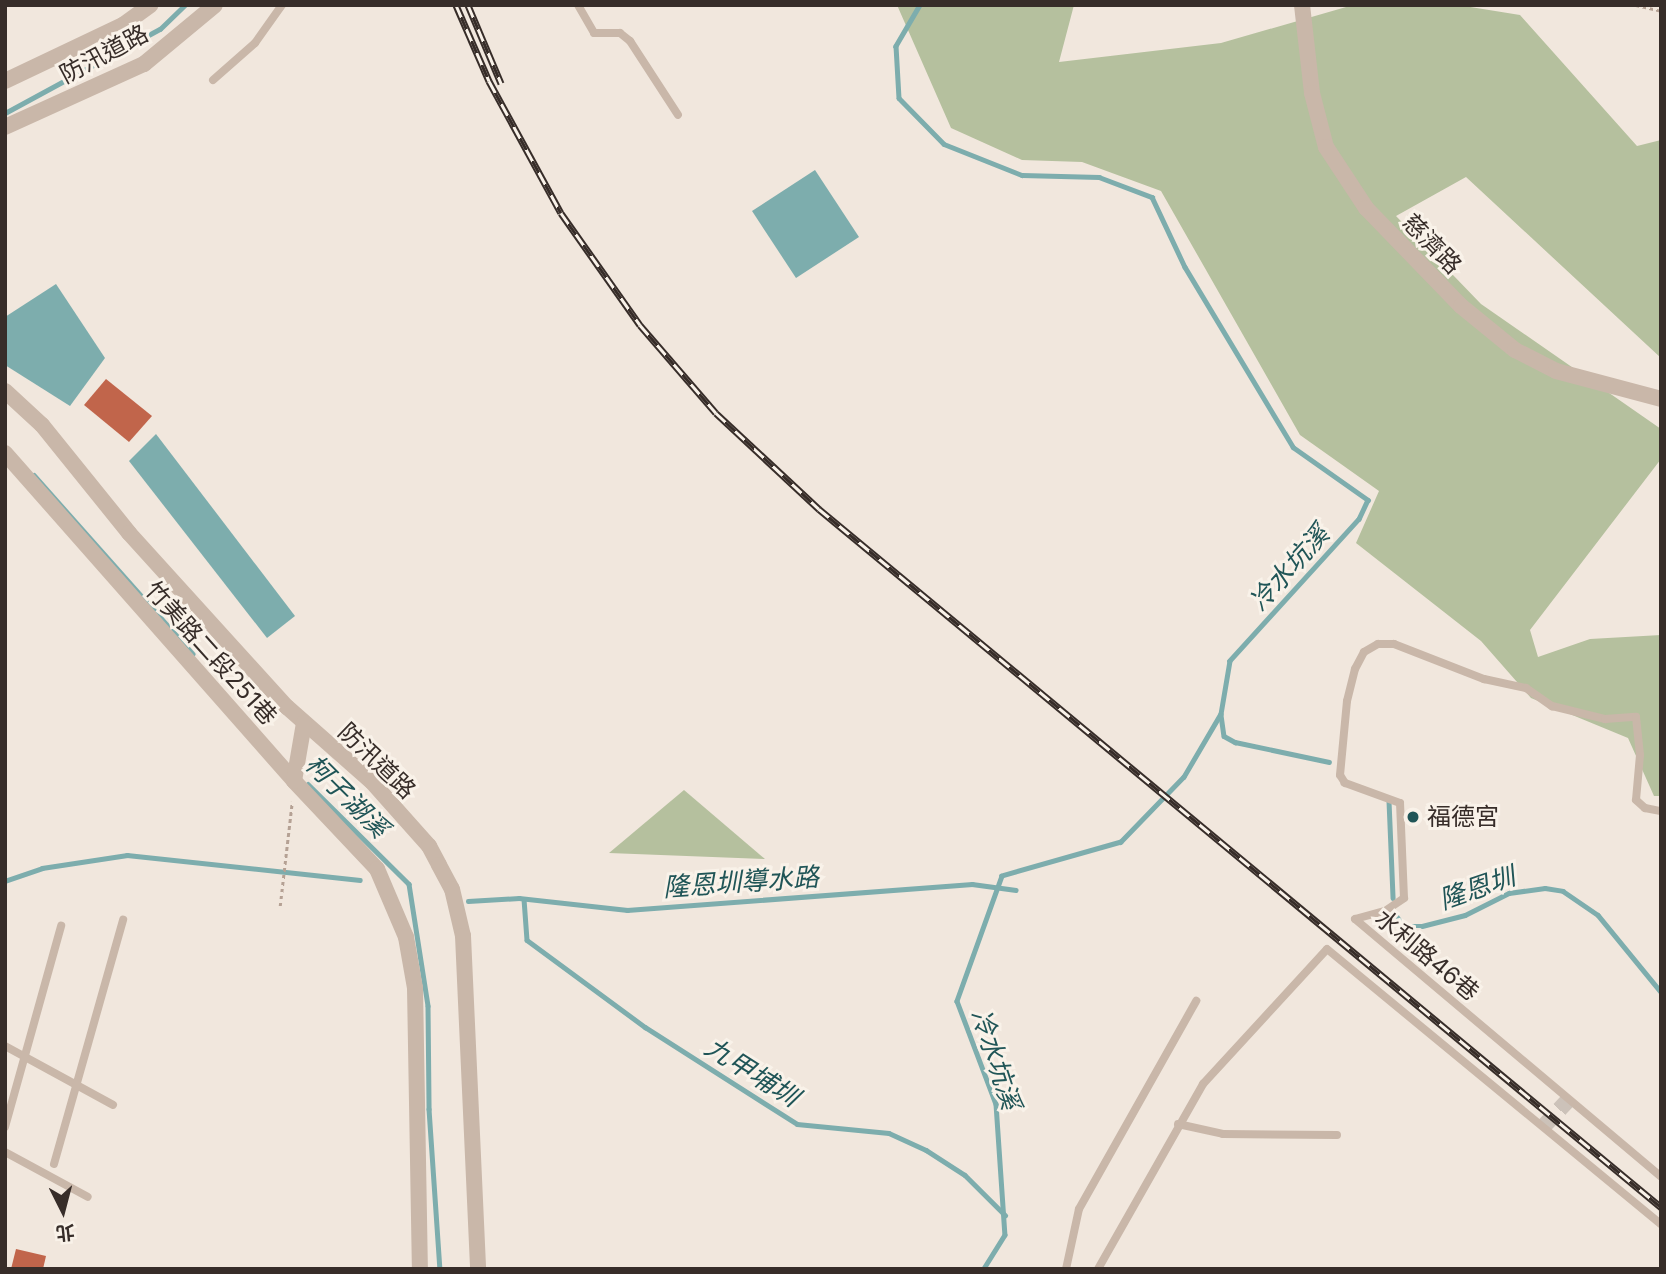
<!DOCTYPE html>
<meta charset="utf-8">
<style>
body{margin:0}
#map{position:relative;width:1666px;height:1274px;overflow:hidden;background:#f1e7dd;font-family:Inter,"Noto Sans TC",sans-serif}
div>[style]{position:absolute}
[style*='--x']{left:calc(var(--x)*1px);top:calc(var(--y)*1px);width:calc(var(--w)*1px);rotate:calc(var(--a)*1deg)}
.green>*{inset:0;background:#b5c09e}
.water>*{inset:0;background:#7dadad}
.stream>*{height:4.5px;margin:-2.25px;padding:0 2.25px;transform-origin:2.25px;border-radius:2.25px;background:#7dadad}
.building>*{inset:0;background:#c1654b}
.minor-tunnel>*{height:16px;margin-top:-8px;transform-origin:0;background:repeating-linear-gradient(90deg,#ccc2b9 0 16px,transparent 0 24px)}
.path>*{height:2.5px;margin-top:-1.25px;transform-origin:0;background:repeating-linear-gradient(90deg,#b5a194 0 3.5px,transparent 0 7px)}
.service>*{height:8px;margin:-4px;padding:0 4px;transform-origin:4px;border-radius:4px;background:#c9b7a9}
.minor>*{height:16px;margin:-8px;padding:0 8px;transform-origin:8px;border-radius:8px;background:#c9b7a9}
.rail>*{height:7px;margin-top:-3.5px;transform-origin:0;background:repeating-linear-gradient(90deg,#f9f2e9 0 13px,#372d29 0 26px);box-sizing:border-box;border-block:2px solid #372d29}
.dots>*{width:19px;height:19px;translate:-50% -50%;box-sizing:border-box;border:4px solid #f9f2e9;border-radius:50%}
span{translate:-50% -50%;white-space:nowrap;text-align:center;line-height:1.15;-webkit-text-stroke:6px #f9f2e9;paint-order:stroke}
.street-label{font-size:24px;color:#372d29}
.poi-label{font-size:24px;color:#372d29}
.left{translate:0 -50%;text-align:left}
.water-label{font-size:26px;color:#205557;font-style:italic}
.frame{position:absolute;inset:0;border:7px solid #372d29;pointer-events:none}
.north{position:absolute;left:28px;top:1176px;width:70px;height:70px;-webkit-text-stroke:5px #f9f2e9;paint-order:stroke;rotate:174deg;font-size:19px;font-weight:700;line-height:28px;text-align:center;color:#372d29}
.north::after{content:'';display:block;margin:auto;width:24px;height:32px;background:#372d29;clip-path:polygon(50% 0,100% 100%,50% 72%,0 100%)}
</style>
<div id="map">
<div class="green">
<div style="clip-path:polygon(897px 5px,1074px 5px,1059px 62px,1221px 43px,1353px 5px,1458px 5px,1520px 15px,1637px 146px,1661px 140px,1661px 358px,1466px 177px,1396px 216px,1481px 304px,1661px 429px,1661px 459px,1530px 630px,1538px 657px,1590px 639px,1661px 635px,1661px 796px,1654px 796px,1628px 738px,1531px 698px,1481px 641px,1356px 543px,1379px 491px,1300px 435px,1161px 191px,1082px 162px,1022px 160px,951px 128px)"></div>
<div style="clip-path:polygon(684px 790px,765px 859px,609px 853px)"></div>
</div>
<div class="water">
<div style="clip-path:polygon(815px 170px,859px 237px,796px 278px,752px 211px)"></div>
<div style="clip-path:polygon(56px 284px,105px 358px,70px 406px,5px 365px,5px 317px)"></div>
<div style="clip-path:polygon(156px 434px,295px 616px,267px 638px,129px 461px)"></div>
</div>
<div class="stream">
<div style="--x:920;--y:5;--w:48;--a:120.3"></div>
<div style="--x:896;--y:46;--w:52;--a:86.7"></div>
<div style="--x:899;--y:98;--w:64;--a:45.6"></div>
<div style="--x:944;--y:144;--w:84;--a:21.7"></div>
<div style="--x:1022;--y:175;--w:77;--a:1.5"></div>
<div style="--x:1099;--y:177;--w:57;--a:20.7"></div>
<div style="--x:1152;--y:197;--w:77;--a:64.8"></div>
<div style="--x:1185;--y:267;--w:210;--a:59"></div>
<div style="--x:1293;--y:447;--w:92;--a:35.2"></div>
<div style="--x:1368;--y:500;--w:21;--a:115"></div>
<div style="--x:1359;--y:519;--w:192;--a:132.3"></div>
<div style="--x:1230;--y:661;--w:54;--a:99.6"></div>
<div style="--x:1221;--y:714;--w:73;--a:120.4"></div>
<div style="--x:1184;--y:777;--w:91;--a:134.1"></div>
<div style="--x:1121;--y:842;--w:124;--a:164.1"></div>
<div style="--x:1002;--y:876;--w:133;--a:109.8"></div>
<div style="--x:957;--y:1001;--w:110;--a:69.3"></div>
<div style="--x:996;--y:1104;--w:131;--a:86.1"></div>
<div style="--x:1005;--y:1235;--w:40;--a:122"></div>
<div style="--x:5;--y:113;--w:176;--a:-28.5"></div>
<div style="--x:160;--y:29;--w:35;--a:-44"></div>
<div style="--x:34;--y:475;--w:239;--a:48.4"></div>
<div style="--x:1221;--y:715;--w:21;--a:82"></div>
<div style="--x:1224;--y:736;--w:13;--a:29"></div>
<div style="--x:1235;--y:742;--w:96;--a:12"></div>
<div style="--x:308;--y:784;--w:142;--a:44.7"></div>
<div style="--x:409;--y:884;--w:123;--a:81.1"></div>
<div style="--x:428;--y:1006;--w:103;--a:89.4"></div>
<div style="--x:429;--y:1109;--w:160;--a:86.1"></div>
<div style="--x:1389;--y:801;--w:97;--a:87.6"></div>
<div style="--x:5;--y:881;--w:39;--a:-19"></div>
<div style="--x:42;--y:868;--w:86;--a:-8.7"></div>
<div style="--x:127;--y:855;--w:234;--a:6.1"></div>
<div style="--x:524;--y:899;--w:41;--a:85.8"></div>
<div style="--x:527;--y:940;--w:147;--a:36.4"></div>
<div style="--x:645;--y:1027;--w:180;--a:32.5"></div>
<div style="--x:797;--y:1124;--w:92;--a:5.6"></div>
<div style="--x:889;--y:1133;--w:41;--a:24.7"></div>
<div style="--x:926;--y:1150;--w:46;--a:32.7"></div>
<div style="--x:965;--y:1175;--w:57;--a:45"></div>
<div style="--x:468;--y:901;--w:51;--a:-3.4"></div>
<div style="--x:519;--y:898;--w:109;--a:6.3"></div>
<div style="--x:627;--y:910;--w:346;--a:-4.3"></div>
<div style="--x:972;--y:884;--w:44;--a:7.8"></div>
<div style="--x:1395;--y:914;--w:15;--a:53"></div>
<div style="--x:1404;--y:926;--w:18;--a:0"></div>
<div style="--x:1422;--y:926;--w:44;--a:-14.3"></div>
<div style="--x:1465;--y:915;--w:49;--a:-26.6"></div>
<div style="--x:1509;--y:893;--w:36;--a:-8"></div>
<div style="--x:1545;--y:888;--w:18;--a:9"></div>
<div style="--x:1563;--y:891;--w:42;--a:34.4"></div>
<div style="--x:1598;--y:915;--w:99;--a:50.7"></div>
</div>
<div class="building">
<div style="clip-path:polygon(106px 379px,152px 416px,129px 442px,84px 405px)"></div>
<div style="clip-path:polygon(16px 1249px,46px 1256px,43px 1269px,11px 1269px)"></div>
</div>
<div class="minor-tunnel">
<div style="--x:1543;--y:1127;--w:37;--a:-47"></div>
</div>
<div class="path">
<div style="--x:1636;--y:5;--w:26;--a:13"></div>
<div style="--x:280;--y:906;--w:105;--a:-83.4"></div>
</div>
<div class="service">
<div style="--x:578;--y:5;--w:32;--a:60"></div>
<div style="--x:594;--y:33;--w:26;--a:0"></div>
<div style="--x:620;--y:33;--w:13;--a:39"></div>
<div style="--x:630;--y:41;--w:88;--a:57"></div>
<div style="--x:213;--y:80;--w:56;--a:-41.4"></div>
<div style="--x:255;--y:43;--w:47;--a:-54.6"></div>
<div style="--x:1355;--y:919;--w:31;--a:-15"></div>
<div style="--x:1385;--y:911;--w:23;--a:-34"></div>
<div style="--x:1404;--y:898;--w:95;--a:-92.4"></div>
<div style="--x:1400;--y:803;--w:59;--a:-160"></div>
<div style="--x:1345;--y:783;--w:9;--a:-122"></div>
<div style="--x:1340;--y:775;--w:74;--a:-84.6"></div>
<div style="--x:1347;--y:701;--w:33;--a:-76"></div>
<div style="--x:1355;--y:669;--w:19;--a:-62"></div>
<div style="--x:1364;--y:652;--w:16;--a:-30"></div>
<div style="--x:1378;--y:644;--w:16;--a:0"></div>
<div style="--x:1394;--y:644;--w:97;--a:21.3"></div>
<div style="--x:1484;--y:679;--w:43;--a:12.1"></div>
<div style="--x:1526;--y:688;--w:32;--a:35"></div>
<div style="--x:1552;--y:706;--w:55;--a:13.8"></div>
<div style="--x:1605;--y:719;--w:31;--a:-4"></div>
<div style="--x:1636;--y:717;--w:38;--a:84"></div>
<div style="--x:1640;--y:755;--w:45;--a:95.1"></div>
<div style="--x:1636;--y:800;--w:12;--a:42"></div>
<div style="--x:1645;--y:808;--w:16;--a:11"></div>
<div style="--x:1355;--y:919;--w:400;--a:40.1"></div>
<div style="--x:5;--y:1046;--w:123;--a:28.6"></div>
<div style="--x:1178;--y:1124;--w:46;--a:12.5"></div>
<div style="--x:1223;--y:1134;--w:114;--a:0.5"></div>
<div style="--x:5;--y:1127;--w:209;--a:-74.4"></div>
<div style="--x:5;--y:1152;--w:94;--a:28.5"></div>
<div style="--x:54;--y:1164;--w:254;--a:-74.2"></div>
<div style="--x:1066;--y:1269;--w:61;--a:-77.8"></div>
<div style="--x:1079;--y:1209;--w:239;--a:-60.6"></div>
<div style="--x:1098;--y:1269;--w:213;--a:-60.4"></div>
<div style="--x:1203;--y:1084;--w:183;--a:-47.4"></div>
<div style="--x:1327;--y:949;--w:433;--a:39.5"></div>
</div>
<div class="minor">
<div style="--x:1302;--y:5;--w:89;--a:83.5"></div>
<div style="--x:1312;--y:93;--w:56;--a:75.5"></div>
<div style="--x:1326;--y:147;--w:73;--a:56.7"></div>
<div style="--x:1366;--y:208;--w:136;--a:45.9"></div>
<div style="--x:1461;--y:306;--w:70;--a:39.2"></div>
<div style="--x:1515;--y:350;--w:46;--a:27.1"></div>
<div style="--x:1556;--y:371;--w:109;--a:14.9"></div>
<div style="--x:5;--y:81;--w:131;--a:-25.4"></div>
<div style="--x:123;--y:25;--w:34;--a:-36"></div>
<div style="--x:5;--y:127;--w:153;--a:-24.4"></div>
<div style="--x:144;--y:64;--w:92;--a:-39.7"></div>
<div style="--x:5;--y:391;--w:50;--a:42.6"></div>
<div style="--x:42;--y:425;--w:139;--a:51.1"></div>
<div style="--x:129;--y:533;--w:235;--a:47.8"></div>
<div style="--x:287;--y:707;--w:113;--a:41.4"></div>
<div style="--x:372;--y:782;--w:86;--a:48.3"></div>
<div style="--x:429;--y:846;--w:21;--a:62"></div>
<div style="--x:439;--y:865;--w:27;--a:62"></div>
<div style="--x:452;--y:889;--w:48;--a:76.8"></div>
<div style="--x:463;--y:936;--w:333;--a:87.4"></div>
<div style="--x:5;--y:453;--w:437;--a:48.6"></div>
<div style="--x:294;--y:781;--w:121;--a:46.7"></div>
<div style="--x:377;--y:869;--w:74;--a:66.9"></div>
<div style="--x:406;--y:937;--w:52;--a:80"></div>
<div style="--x:415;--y:988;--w:281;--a:89"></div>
<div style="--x:294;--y:781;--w:59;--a:-80.2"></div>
</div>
<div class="rail">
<div style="--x:456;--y:5;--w:83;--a:66.5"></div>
<div style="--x:489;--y:81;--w:150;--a:61.4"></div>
<div style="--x:561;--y:213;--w:137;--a:54.8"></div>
<div style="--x:640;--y:325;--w:116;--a:49.2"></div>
<div style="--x:716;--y:413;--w:141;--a:43"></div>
<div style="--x:819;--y:509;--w:1094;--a:39.66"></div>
<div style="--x:468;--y:5;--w:85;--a:67.1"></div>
</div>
<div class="dots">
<div style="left:1413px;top:817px;background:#205557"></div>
</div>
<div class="street-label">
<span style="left:104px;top:54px;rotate:-28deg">防汛道路</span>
<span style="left:1432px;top:244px;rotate:46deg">慈濟路</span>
<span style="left:211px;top:653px;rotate:48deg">竹美路二段251巷</span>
<span style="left:377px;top:761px;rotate:44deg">防汛道路</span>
<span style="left:1427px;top:955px;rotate:40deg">水利路46巷</span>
</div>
<div class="poi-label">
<span class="left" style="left:1427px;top:817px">福德宮</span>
</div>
<div class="water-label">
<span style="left:1289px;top:568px;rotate:-48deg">冷水坑溪</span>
<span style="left:347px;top:796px;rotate:45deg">柯子湖溪</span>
<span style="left:741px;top:882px;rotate:-4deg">隆恩圳導水路</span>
<span style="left:1477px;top:888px;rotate:-19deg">隆恩圳</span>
<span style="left:996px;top:1059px;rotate:72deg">冷水坑溪</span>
<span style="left:752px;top:1072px;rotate:32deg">九甲埔圳</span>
</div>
<div class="frame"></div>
<div class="north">北</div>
</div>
